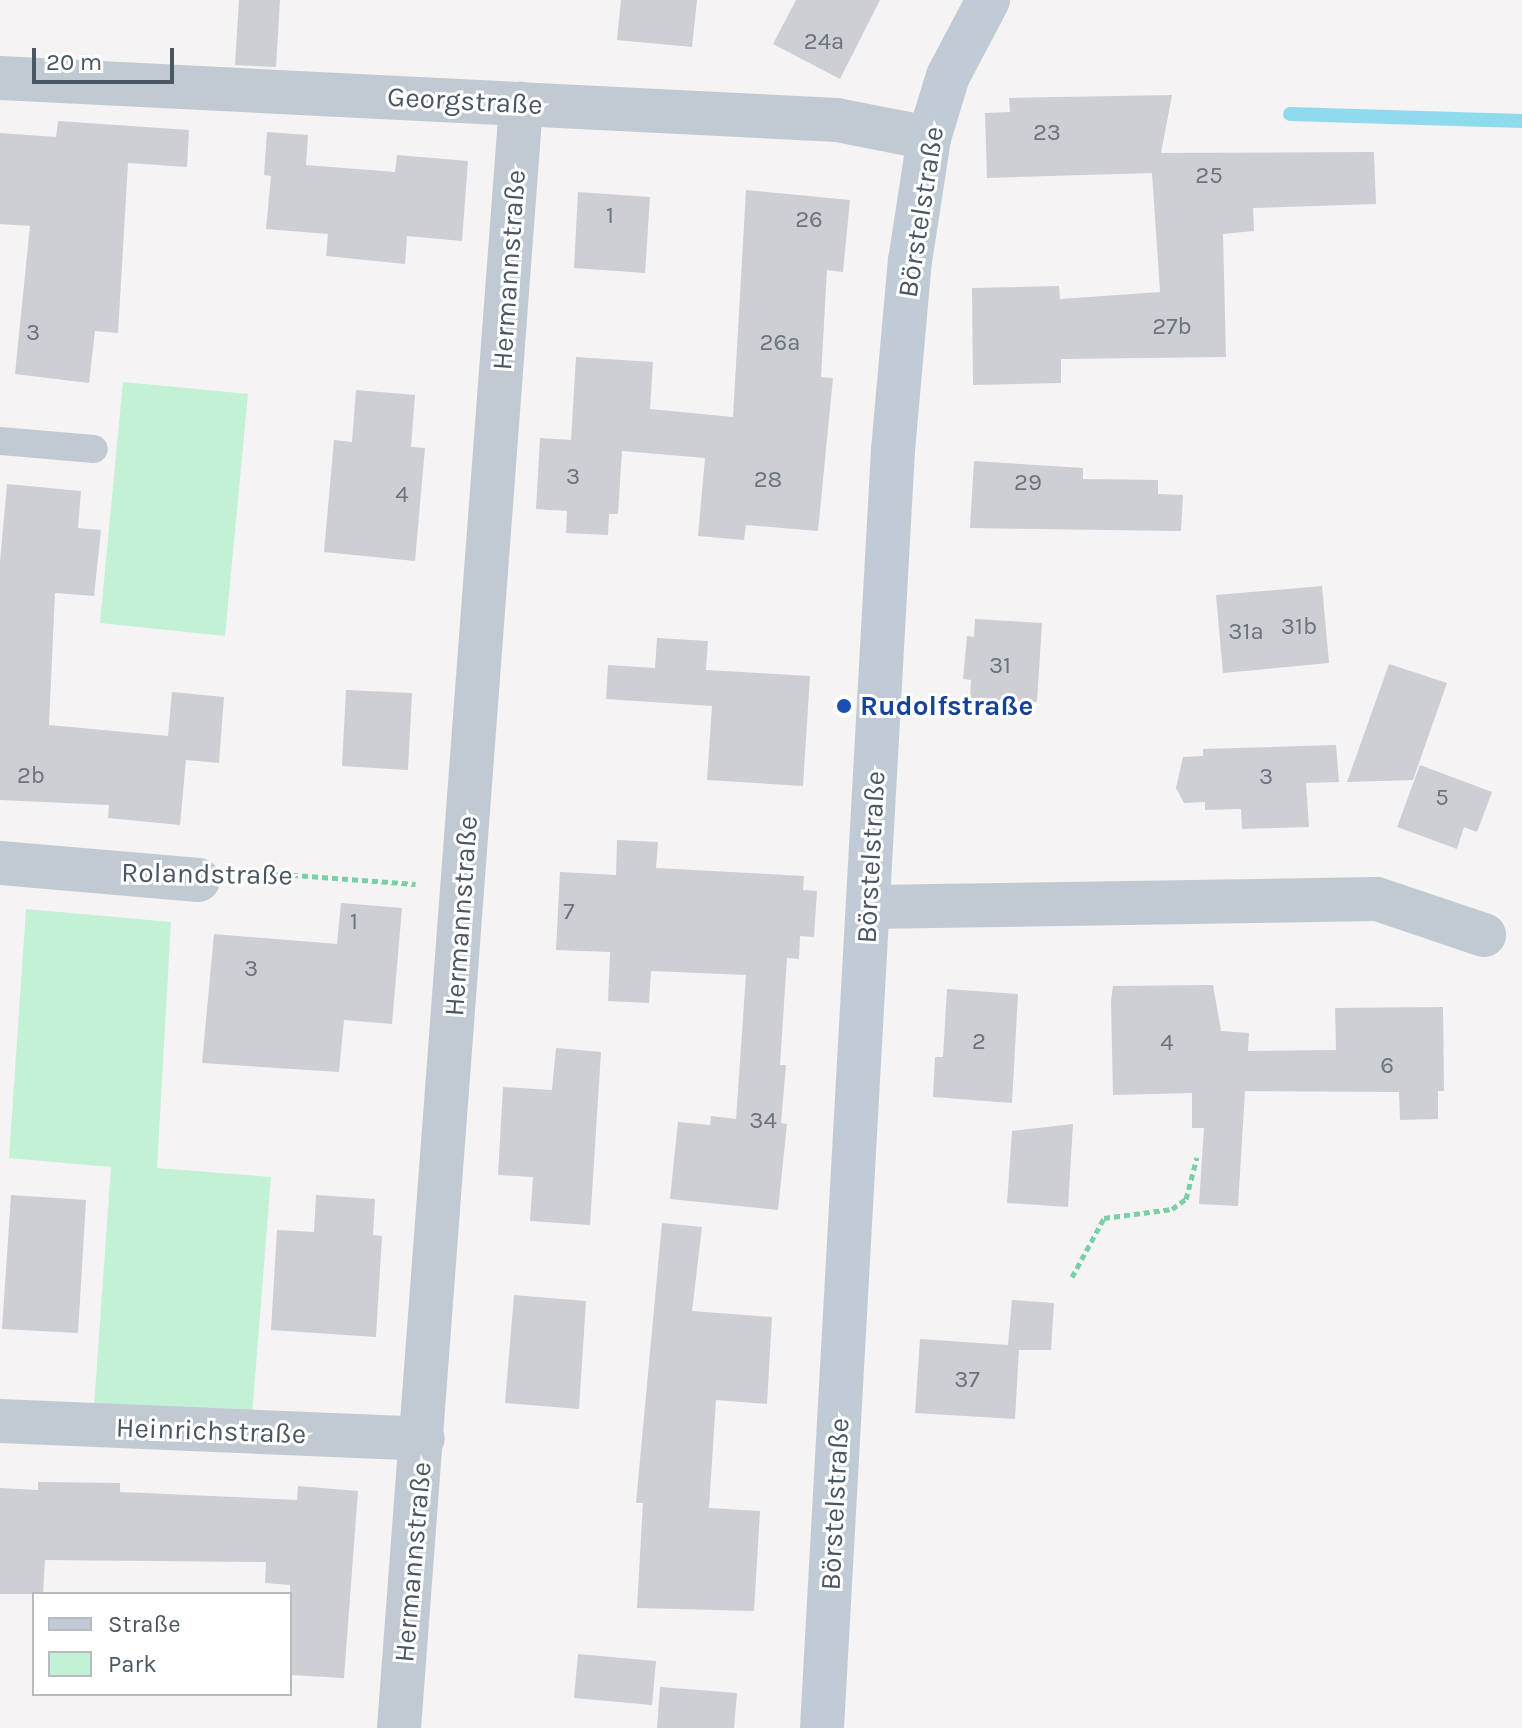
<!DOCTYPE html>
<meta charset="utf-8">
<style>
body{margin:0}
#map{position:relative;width:1522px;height:1728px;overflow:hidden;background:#f5f3f3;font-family:Karla,sans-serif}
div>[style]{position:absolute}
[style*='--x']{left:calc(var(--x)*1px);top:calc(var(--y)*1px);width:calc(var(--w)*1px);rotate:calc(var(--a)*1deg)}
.green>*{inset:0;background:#c3f1d5}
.stream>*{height:14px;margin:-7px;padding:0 7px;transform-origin:7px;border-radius:7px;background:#90daee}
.building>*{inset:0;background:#cdcfd5}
.path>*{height:5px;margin-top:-2.5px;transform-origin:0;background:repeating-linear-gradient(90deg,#7ad0a6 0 6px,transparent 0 10px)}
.lane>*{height:28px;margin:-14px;padding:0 14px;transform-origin:14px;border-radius:14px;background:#c1cad2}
.street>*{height:44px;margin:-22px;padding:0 22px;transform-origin:22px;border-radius:22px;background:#c1cad2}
.secondary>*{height:44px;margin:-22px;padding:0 22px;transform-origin:22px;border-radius:22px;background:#c1cbd6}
.dots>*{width:22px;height:22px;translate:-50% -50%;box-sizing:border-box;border:4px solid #fff;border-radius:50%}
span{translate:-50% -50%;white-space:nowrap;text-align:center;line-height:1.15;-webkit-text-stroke:6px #fff;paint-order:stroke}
.number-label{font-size:24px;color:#6b747e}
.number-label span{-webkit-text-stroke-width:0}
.street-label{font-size:28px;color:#4a5661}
.transit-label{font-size:28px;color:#164399;font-weight:700}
.left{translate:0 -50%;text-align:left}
.legend{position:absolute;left:32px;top:1592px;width:260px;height:104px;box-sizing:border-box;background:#fff;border:2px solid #b7bbc0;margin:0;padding:10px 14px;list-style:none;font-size:24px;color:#4a5661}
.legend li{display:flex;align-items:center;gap:16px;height:40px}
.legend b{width:40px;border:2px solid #b7bbc0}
.scale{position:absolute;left:32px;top:48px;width:142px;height:36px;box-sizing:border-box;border:4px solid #4a5661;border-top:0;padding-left:10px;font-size:24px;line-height:28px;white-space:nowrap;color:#4a5661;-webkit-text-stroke:6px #fff;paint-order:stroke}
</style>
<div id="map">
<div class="green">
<div style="clip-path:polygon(123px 382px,248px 394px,225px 636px,100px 623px)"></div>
<div style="clip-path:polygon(26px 909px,171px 922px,157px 1168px,271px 1177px,251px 1428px,93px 1420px,111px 1167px,9px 1158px)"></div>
</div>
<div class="stream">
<div style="--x:1290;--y:114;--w:232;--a:1.7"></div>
</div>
<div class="building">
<div style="clip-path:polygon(239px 0,280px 0,276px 67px,235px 65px)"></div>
<div style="clip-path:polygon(621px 0,697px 0,692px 47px,617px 40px)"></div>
<div style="clip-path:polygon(796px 0,880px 0,840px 79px,773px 44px)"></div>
<div style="clip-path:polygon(1172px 95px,1161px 153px,1374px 152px,1376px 204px,1253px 208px,1254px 231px,1223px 234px,1226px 357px,1061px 359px,1061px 383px,973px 385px,972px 288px,1059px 286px,1060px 299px,1160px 292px,1152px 173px,987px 178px,985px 113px,1010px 112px,1009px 98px)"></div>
<div style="clip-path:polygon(58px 121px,189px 130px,187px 167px,128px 163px,118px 333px,95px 331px,89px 383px,15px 374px,30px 226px,0 224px,0 133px,56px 137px)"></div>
<div style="clip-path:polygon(267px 132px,308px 135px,306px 165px,395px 172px,397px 155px,468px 161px,462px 241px,407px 236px,405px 264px,326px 256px,328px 234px,266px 229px,271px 176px,264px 175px)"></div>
<div style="clip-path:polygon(746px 190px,850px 200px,843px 272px,827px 270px,821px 377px,833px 378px,818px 531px,746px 525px,744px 540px,698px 536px,705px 458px,622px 451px,618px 514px,609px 514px,608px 535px,566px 533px,567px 511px,536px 509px,540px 438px,571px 440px,576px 357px,653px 362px,650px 409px,733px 417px)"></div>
<div style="clip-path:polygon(578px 192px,650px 197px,645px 273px,574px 268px)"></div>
<div style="clip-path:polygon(356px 390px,415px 395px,411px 447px,425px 448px,415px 561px,324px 552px,334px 440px,352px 442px)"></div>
<div style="clip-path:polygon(974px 461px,1083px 468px,1083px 479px,1158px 480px,1158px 494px,1183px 495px,1181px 531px,970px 528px)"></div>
<div style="clip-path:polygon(7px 484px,81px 491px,78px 528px,101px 530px,94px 596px,55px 593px,49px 725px,168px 736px,172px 692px,224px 697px,219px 763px,186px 760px,180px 825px,108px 818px,109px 805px,0 800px,0 562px)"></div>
<div style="clip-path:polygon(1322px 586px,1329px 663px,1223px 673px,1216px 595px)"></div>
<div style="clip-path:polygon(975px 619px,1042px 623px,1037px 702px,970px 699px,971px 680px,963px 679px,967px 636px,974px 637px)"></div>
<div style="clip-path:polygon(657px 638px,708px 641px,706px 670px,810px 676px,803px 786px,707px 780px,712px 706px,606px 699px,608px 665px,655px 668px)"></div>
<div style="clip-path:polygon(1389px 664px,1447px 683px,1413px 780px,1347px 782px)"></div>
<div style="clip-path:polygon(346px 690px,412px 693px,408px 770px,342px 766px)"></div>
<div style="clip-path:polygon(1336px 745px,1339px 782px,1306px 783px,1309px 827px,1242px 829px,1241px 809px,1205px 810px,1205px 802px,1184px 803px,1176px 788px,1183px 757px,1203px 756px,1203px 749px)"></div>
<div style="clip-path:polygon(1420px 765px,1492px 792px,1477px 832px,1464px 827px,1457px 849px,1397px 827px)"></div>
<div style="clip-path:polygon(617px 840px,658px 842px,656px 868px,804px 876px,803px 890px,817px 891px,814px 937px,800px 936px,799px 959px,787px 958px,780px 1065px,786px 1065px,781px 1123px,787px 1124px,778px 1210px,670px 1199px,678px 1122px,710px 1125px,711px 1116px,736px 1119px,746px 975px,651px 971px,649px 1003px,608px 1001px,610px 952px,556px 950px,560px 872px,616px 875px)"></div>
<div style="clip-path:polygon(341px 903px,402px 908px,392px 1024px,344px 1020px,339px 1072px,202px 1063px,214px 934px,337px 944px)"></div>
<div style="clip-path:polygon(1213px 985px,1221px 1031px,1249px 1033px,1248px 1051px,1336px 1050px,1335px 1008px,1443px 1007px,1444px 1091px,1438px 1091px,1438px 1119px,1400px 1120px,1399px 1092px,1245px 1091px,1238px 1206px,1199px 1204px,1204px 1128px,1192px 1128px,1192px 1093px,1113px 1095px,1111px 1001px,1113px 986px)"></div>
<div style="clip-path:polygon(947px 989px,1018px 994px,1012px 1103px,933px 1097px,935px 1057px,943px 1057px)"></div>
<div style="clip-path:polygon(556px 1048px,601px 1052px,590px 1225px,530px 1221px,533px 1177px,498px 1175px,503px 1087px,552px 1090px)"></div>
<div style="clip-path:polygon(1073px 1124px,1068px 1207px,1007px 1203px,1012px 1131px)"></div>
<div style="clip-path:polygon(11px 1195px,86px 1200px,78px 1333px,2px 1329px)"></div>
<div style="clip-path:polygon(316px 1195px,375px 1199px,373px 1235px,382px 1236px,376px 1337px,271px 1330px,277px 1230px,314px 1232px)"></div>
<div style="clip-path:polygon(662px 1223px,702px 1227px,692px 1311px,772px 1317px,767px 1404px,716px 1400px,709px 1508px,760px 1511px,754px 1611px,637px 1608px,643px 1503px,636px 1503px)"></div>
<div style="clip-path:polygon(514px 1295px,586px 1301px,579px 1409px,505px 1403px)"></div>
<div style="clip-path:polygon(1012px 1300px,1054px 1303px,1051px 1350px,1019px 1350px,1015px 1419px,915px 1413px,920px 1339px,1008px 1345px)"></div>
<div style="clip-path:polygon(38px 1482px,120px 1483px,120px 1492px,144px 1493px,297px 1500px,298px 1486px,358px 1491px,344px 1678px,290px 1675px,290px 1585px,265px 1583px,266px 1562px,45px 1560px,43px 1594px,0 1594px,0 1488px,38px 1490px)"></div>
<div style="clip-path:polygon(578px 1654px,656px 1661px,652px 1705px,574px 1698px)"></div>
<div style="clip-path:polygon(660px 1687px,737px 1693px,734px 1728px,657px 1728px)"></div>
</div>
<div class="path">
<div style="--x:242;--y:871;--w:174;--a:4.3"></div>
<div style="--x:1072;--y:1277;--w:67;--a:-61.5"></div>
<div style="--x:1104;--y:1218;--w:69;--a:-7.5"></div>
<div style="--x:1172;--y:1209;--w:17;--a:-36"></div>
<div style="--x:1186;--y:1199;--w:43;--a:-75.3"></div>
</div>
<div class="lane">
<div style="--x:0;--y:441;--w:94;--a:4.9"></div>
</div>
<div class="street">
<div style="--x:0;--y:78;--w:838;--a:2.87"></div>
<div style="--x:837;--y:120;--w:94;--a:11.1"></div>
<div style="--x:0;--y:863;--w:199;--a:4.9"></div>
<div style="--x:868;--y:907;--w:509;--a:-0.9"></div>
<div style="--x:1377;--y:899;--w:113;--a:18.6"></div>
<div style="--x:0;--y:1421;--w:423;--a:2.4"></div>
<div style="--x:399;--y:1728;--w:1629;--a:-85.7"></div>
</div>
<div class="secondary">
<div style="--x:822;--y:1728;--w:1280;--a:-86.82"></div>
<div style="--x:893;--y:450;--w:190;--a:-84.9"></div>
<div style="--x:910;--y:261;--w:124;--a:-81.2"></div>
<div style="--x:929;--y:138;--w:65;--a:-73"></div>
<div style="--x:948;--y:76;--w:86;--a:-62.2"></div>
</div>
<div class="dots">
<div style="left:844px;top:706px;background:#1a4fb4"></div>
</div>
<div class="number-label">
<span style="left:824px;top:42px">24a</span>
<span style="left:1047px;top:133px">23</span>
<span style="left:1209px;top:176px">25</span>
<span style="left:610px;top:216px">1</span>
<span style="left:809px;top:220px">26</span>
<span style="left:1172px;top:327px">27b</span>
<span style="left:33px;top:333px">3</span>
<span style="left:780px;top:343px">26a</span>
<span style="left:573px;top:477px">3</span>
<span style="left:768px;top:480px">28</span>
<span style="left:1028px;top:483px">29</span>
<span style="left:402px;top:495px">4</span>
<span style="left:1299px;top:627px">31b</span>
<span style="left:1246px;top:632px">31a</span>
<span style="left:1000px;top:666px">31</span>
<span style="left:31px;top:776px">2b</span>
<span style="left:1266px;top:777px">3</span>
<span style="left:1442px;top:798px">5</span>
<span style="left:569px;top:912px">7</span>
<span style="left:354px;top:922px">1</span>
<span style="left:251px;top:969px">3</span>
<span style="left:979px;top:1042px">2</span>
<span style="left:1167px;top:1043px">4</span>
<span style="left:1387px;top:1066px">6</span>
<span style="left:763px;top:1121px">34</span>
<span style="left:967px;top:1380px">37</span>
</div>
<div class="street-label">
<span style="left:465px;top:101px;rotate:3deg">Georgstraße</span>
<span style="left:921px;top:212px;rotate:-81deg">Börstelstraße</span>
<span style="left:509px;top:270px;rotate:-86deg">Hermannstraße</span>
<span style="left:871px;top:857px;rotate:-87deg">Börstelstraße</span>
<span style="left:207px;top:874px;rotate:1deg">Rolandstraße</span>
<span style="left:461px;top:916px;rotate:-86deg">Hermannstraße</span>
<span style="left:211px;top:1431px;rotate:2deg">Heinrichstraße</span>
<span style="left:835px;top:1504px;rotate:-87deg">Börstelstraße</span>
<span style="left:413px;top:1562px;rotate:-85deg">Hermannstraße</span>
</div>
<div class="transit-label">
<span class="left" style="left:860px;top:706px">Rudolfstraße</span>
</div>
<ul class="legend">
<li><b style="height:10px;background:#c1cbd6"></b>Straße</li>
<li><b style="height:22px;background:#c3f1d5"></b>Park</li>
</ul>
<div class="scale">20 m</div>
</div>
